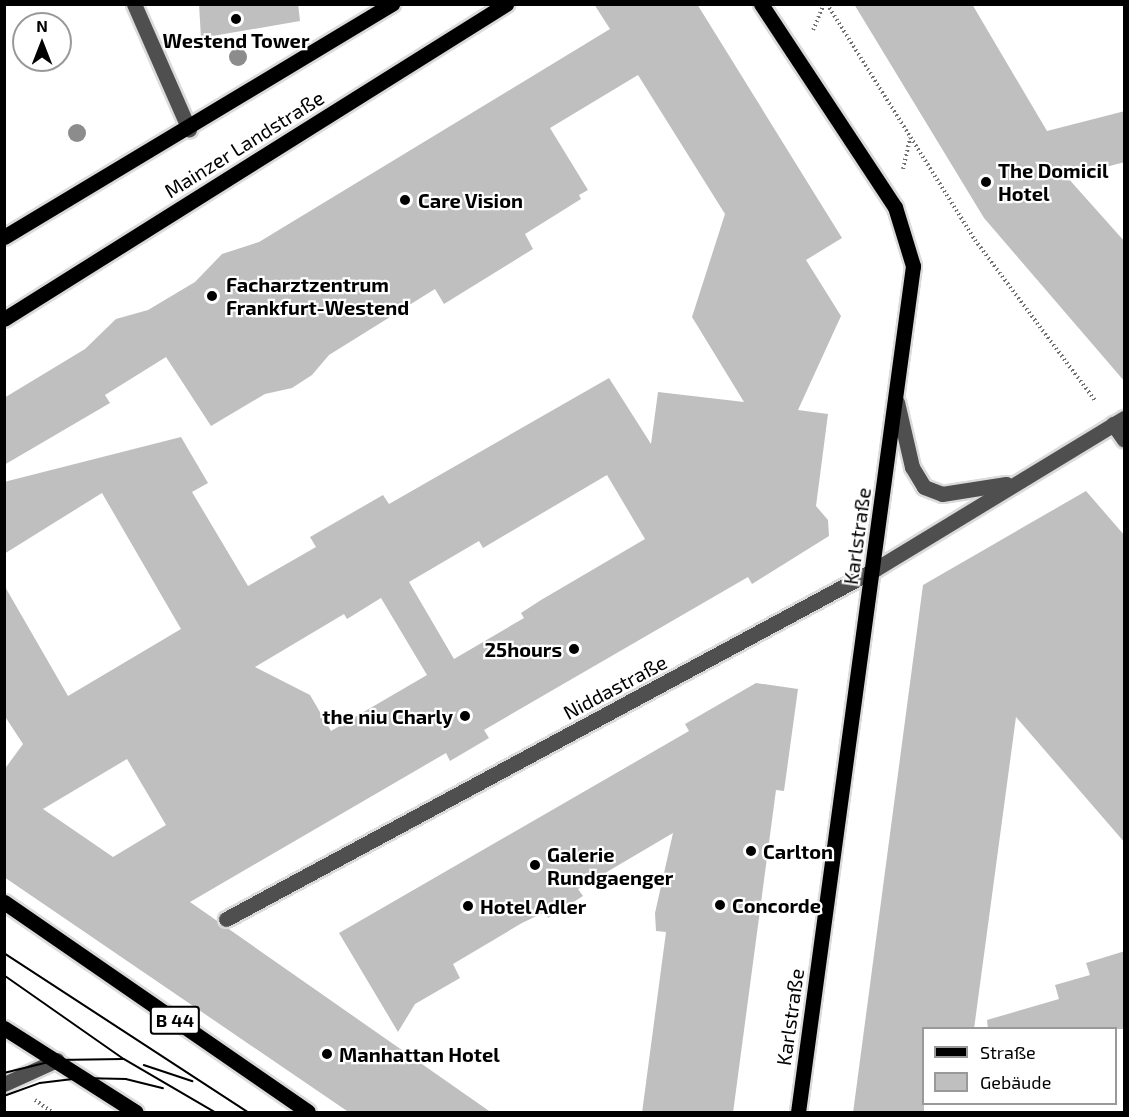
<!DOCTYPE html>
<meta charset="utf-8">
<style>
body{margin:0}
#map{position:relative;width:1129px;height:1117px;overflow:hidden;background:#fff;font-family:"Exo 2",sans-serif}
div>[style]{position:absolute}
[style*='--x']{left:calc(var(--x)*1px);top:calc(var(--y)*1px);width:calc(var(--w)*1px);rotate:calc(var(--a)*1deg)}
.building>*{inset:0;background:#bfbfbf}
.path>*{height:4px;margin-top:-2px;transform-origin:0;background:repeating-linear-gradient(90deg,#717171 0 1.5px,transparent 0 4.5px)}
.roads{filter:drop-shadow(2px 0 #dbdbdb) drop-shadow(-2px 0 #dbdbdb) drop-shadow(0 2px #dbdbdb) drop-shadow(0 -2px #dbdbdb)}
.minor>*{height:15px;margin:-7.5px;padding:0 7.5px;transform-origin:7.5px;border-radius:7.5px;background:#4f4f4f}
.major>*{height:15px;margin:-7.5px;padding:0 7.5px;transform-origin:7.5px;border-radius:7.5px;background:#000}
.tram>*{height:1.5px;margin:-0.75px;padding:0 0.75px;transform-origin:0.75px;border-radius:0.75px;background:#000}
.trees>*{width:18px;height:18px;margin:-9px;border-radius:50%;background:#8c8c8c}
.dots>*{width:16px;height:16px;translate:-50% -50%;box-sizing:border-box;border:3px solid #fff;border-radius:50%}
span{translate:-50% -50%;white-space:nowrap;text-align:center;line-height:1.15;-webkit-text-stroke:4.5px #fff;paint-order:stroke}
.shield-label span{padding:2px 4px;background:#fff;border:2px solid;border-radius:4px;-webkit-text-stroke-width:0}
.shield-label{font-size:18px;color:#000;font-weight:700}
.poi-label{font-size:20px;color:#000;font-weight:700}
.left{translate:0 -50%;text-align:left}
.right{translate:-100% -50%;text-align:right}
.street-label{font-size:20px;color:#000}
.frame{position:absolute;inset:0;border:6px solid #000;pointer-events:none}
.legend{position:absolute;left:922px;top:1027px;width:195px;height:78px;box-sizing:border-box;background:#fff;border:2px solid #999;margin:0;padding:8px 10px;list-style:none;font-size:18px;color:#000}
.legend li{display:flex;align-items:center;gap:12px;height:30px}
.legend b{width:30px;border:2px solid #999}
.north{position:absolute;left:12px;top:12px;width:60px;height:60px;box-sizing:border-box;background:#fff;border:2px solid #999;border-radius:50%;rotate:0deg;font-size:16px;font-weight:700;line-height:24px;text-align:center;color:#000}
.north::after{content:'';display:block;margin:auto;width:21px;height:27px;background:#000;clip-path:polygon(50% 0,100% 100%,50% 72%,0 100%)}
</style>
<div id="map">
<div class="building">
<div style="clip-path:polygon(199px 4px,298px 4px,300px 21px,201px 38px)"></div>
<div style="clip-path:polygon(evenodd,594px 4px,697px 4px,842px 238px,806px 260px,841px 316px,798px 410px,828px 414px,816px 506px,828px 520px,829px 536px,752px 584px,748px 577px,484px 730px,489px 738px,450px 761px,446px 753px,190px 902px,492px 1113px,350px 1113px,4px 877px,4px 770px,23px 744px,4px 715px,4px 585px,68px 696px,181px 629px,102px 493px,4px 554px,4px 482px,181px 437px,208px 483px,192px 492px,248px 586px,316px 547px,310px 537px,383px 495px,389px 504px,609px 378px,651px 444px,658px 392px,744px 402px,692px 317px,725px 214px,638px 75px,550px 128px,588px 190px,579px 195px,581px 199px,525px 234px,533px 249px,444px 304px,435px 289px,329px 355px,312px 375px,292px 388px,265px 394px,211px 426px,166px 357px,105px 395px,110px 403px,4px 465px,4px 398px,85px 349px,116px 319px,148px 310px,195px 282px,222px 254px,259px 242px,610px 29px,594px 4px,607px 475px,645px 539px,541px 600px,521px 613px,524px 618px,454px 659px,409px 582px,479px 541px,483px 548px,607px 475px,594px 4px,381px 598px,427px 675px,331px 731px,310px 695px,255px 667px,344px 614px,347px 619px,381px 598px,594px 4px,127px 759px,166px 825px,113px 857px,43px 809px,127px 759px)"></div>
<div style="clip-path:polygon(854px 4px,972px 4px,1047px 131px,1125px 111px,1125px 162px,1067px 177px,1125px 242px,1125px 382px,984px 218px)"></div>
<div style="clip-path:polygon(1086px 491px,1125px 536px,1125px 843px,1016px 717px,974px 1029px,924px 1029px,924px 1113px,853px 1113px,923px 585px)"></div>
<div style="clip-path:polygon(756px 683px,798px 689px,784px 791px,776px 790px,733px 1113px,642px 1113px,666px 932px,656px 931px,655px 913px,673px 833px,578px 889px,583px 896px,548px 918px,545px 912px,522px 923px,453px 964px,460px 978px,415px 1004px,398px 1032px,339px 933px,689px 731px,685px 724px)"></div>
<div style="clip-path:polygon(1125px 951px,1125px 1029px,988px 1029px,987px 1020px,1059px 999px,1055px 985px,1090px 975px,1086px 963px)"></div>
</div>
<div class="path">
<div style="--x:827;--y:4;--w:279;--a:57.9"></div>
<div style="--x:975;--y:240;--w:202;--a:53.2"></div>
<div style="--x:813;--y:30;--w:28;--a:-67"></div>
<div style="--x:903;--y:169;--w:32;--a:-77"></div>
<div style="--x:35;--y:1100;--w:21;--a:35"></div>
</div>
<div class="roads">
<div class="minor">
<div style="--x:134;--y:4;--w:137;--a:66.3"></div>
<div style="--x:897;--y:402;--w:67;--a:77"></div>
<div style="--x:912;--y:467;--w:23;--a:59"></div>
<div style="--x:924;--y:487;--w:19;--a:21"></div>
<div style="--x:942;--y:494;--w:65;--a:-8.9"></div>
<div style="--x:1113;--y:424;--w:19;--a:55"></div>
<div style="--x:226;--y:919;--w:736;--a:-28.31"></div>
<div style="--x:874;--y:570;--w:293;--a:-31.3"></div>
<div style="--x:4;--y:1084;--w:58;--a:-24.4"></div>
</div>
<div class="major">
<div style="--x:761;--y:4;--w:243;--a:56.6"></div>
<div style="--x:895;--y:207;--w:62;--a:73"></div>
<div style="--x:913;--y:266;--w:854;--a:97.74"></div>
<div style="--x:4;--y:237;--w:453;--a:-31"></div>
<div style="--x:4;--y:319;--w:593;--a:-32.11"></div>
<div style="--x:4;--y:902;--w:369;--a:34.6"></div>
<div style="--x:4;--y:1028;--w:156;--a:32.5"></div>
</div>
</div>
<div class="tram">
<div style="--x:4;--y:953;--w:291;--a:33.1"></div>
<div style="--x:4;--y:975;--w:146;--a:35"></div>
<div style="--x:124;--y:1059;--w:105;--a:30.2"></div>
<div style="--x:144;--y:1065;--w:51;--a:18.4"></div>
<div style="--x:4;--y:1073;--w:55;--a:-13.8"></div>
<div style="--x:57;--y:1060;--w:66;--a:-0.9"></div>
<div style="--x:4;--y:1096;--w:38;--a:-20"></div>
<div style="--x:40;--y:1083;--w:41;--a:-7"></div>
<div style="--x:81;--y:1078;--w:45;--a:1.3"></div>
<div style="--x:126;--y:1079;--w:38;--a:14"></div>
</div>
<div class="trees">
<div style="left:238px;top:57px"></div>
<div style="left:77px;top:133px"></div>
</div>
<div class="dots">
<div style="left:236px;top:19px;background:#000"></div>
<div style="left:986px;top:182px;background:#000"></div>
<div style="left:405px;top:200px;background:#000"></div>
<div style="left:212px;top:296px;background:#000"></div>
<div style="left:574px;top:649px;background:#000"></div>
<div style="left:465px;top:716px;background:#000"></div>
<div style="left:751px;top:851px;background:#000"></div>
<div style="left:535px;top:865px;background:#000"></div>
<div style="left:720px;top:905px;background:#000"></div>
<div style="left:468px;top:906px;background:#000"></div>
<div style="left:327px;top:1054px;background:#000"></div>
</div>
<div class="shield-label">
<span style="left:175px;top:1020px">B 44</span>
</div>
<div class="poi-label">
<span style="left:236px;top:40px">Westend Tower</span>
<span class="left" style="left:998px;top:182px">The Domicil<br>Hotel</span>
<span class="left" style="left:418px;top:200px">Care Vision</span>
<span class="left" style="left:226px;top:296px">Facharztzentrum<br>Frankfurt-Westend</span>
<span class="right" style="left:562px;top:649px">25hours</span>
<span class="right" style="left:453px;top:716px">the niu Charly</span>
<span class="left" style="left:763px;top:851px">Carlton</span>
<span class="left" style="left:547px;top:866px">Galerie<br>Rundgaenger</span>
<span class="left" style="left:732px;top:905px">Concorde</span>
<span class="left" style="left:480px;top:906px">Hotel Adler</span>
<span class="left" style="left:339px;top:1054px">Manhattan Hotel</span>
</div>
<div class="street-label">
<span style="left:244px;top:144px;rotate:-32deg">Mainzer Landstraße</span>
<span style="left:857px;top:536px;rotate:-82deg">Karlstraße</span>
<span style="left:615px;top:687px;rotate:-28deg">Niddastraße</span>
<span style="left:790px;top:1017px;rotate:-82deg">Karlstraße</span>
</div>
<div class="frame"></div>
<ul class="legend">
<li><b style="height:8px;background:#000"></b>Straße</li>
<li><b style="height:16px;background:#bfbfbf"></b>Gebäude</li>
</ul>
<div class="north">N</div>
</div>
